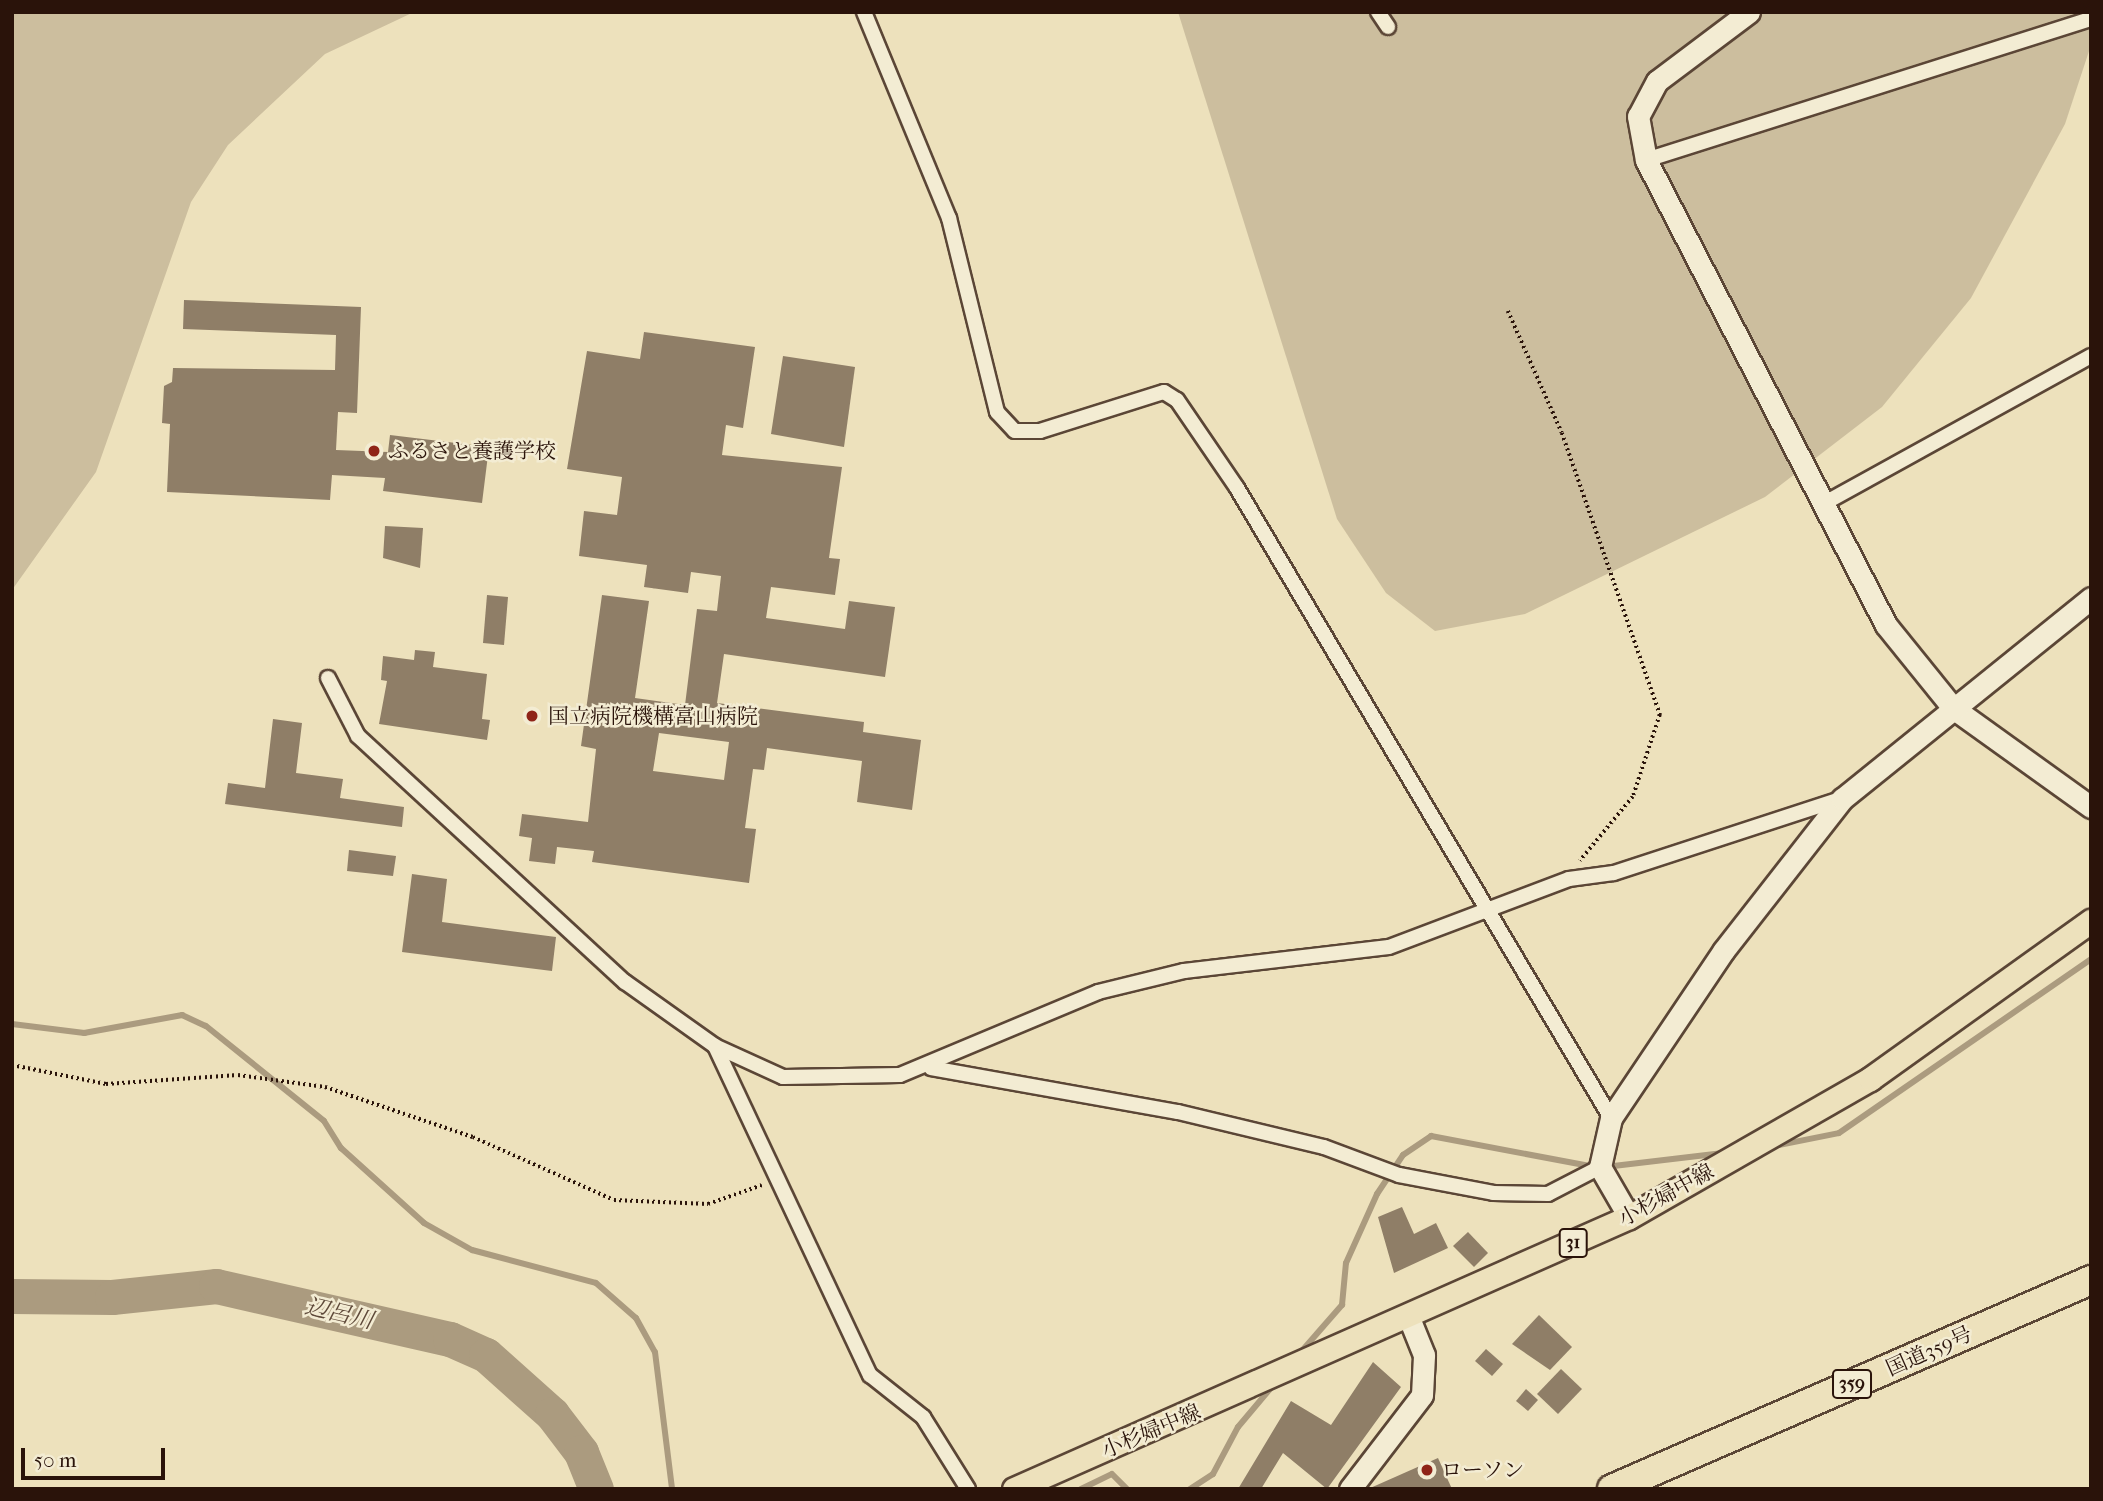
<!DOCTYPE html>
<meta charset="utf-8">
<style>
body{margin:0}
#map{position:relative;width:2103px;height:1501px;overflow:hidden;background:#ede1bc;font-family:"IM FELL French Canon","Noto Serif JP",serif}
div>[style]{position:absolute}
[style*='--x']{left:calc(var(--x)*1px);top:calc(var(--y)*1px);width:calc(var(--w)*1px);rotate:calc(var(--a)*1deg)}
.green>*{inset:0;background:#ccbe9e}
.stream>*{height:6px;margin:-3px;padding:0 3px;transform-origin:3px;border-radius:3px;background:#ab9b7f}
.river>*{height:35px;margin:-17.5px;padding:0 17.5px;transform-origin:17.5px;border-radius:17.5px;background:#ab9b7f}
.building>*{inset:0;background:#8f7e67}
.path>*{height:3.5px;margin-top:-1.75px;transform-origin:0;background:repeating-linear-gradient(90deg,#2a130a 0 2px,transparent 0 5.5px)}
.roads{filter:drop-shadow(2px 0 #5b4636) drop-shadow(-2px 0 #5b4636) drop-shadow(0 2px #5b4636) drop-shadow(0 -2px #5b4636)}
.street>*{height:14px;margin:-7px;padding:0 7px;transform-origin:7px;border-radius:7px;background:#f3ecd3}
.secondary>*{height:21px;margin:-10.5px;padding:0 10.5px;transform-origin:10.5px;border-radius:10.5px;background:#f3ecd3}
.primary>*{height:23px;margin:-11.5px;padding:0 11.5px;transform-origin:11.5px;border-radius:11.5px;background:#ede1bc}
.highway>*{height:28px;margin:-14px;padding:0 14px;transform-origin:14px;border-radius:14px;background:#ede1bc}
.dots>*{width:19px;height:19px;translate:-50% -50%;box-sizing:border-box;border:4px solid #f3ecd3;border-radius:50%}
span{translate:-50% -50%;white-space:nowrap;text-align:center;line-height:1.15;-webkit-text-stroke:5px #f3ecd3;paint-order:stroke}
.shield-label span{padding:2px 5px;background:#f3ecd3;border:2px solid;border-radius:5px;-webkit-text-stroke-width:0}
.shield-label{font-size:19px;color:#2a130a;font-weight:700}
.poi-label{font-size:21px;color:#2a130a}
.left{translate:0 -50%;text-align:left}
.street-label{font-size:21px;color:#2a130a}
.water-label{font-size:23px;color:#5e4939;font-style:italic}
.frame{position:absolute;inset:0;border:14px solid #2a130a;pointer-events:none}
.scale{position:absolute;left:21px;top:1448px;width:144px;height:32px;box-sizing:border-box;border:4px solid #2a130a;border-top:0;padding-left:9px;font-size:21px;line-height:24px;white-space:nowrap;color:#2a130a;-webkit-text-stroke:5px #f3ecd3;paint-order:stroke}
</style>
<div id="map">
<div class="green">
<div style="clip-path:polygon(12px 12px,414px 12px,325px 54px,228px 145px,191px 202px,96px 472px,12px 590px)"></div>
<div style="clip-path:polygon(1178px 12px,2091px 12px,2091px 45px,2065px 124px,1971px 298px,1882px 407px,1765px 497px,1525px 614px,1435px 631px,1386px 593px,1337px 519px)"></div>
</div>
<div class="stream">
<div style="--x:12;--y:1024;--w:73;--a:7.1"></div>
<div style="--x:84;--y:1033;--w:100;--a:-10.4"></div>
<div style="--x:182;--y:1015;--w:26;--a:25"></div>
<div style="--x:206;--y:1026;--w:151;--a:38.8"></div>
<div style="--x:324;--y:1121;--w:32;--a:58"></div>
<div style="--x:341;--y:1148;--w:112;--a:42.1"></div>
<div style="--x:424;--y:1223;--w:55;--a:29.4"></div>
<div style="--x:472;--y:1250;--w:128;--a:14.9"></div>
<div style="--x:596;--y:1283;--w:53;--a:41.2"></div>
<div style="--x:636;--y:1318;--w:39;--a:61"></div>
<div style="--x:655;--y:1352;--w:138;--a:82.9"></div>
<div style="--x:1769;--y:1147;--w:71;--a:-11.3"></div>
<div style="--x:1839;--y:1133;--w:306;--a:-34.6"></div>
<div style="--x:1605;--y:1167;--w:119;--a:-6.8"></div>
<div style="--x:1300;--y:1353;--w:64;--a:-48.8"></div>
<div style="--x:1342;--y:1305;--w:42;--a:-84.6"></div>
<div style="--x:1346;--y:1263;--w:76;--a:-65.8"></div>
<div style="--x:1377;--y:1194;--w:47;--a:-56.3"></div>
<div style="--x:1403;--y:1155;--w:34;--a:-34"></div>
<div style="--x:1431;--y:1136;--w:167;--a:10.7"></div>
<div style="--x:1081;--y:1489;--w:34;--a:-26"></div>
<div style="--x:1112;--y:1474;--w:21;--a:45"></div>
<div style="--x:1190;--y:1489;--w:27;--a:-33"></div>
<div style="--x:1213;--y:1474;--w:53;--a:-62"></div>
<div style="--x:1238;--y:1427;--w:57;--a:-49.9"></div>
</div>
<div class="river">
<div style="--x:12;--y:1296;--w:100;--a:0.6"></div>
<div style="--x:112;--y:1297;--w:105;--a:-6"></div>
<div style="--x:216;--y:1286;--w:240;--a:12.8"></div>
<div style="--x:450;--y:1339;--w:39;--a:24"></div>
<div style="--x:486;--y:1355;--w:89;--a:41.8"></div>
<div style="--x:552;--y:1414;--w:48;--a:52.7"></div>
<div style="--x:581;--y:1452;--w:40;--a:68"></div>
</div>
<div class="building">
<div style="clip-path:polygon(184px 300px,361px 307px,357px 413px,338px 412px,336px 450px,388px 452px,390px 435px,489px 447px,482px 503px,383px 491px,385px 478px,332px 475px,330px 500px,167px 492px,170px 424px,162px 423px,164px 386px,172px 382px,173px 368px,335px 370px,336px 335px,183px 329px)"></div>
<div style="clip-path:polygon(evenodd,644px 332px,755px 347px,743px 428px,726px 425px,722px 455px,842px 467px,829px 558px,840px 559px,835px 595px,771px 587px,766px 618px,845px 629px,849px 601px,895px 607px,885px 677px,724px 654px,717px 703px,864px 722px,863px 732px,921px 740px,912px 810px,857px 802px,862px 761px,767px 748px,764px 770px,753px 769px,745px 828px,756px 829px,749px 883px,592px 862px,594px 851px,557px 847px,555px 864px,529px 861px,532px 838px,519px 836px,522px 814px,588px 822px,596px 749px,581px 746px,602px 595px,649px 601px,635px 698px,685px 705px,697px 609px,717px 611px,721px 576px,691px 572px,688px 593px,644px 587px,647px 565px,579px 556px,584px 511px,617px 515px,622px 477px,567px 469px,587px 351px,640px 359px,644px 332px,659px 733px,729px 742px,724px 780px,653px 771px,659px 733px)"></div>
<div style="clip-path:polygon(783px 356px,855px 367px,844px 447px,771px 434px)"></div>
<div style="clip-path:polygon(385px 526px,423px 528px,420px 568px,383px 558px)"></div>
<div style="clip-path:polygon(487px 595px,508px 597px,504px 645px,483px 643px)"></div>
<div style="clip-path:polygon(415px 650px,435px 652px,433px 667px,487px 674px,482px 719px,490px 720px,487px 740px,379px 724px,387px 681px,381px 680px,383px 656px,414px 660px)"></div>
<div style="clip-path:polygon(273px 719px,302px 723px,296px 773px,343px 779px,340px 798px,404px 807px,402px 827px,225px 804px,228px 783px,265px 788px)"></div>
<div style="clip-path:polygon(349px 850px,396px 856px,393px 876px,347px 871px)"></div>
<div style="clip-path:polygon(412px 874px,447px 879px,442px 922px,556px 937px,552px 971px,402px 952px)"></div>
<div style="clip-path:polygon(1402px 1207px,1414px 1234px,1436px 1223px,1448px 1248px,1394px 1273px,1378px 1217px)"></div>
<div style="clip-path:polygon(1468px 1232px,1488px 1253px,1474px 1267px,1453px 1246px)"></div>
<div style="clip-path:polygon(1539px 1315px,1572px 1347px,1550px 1370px,1512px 1344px)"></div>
<div style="clip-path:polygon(1486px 1349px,1503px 1364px,1492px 1376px,1475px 1361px)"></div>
<div style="clip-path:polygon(1373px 1362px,1401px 1387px,1327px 1489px,1283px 1453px,1261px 1489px,1238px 1489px,1291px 1401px,1331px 1425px)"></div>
<div style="clip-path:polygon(1561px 1369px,1582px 1389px,1558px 1414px,1537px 1394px)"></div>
<div style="clip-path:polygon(1526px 1389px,1538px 1400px,1528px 1411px,1516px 1401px)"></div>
<div style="clip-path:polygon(1438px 1458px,1452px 1489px,1368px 1489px)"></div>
</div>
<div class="path">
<div style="--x:1508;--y:311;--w:133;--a:66.1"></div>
<div style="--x:1562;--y:433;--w:299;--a:70.8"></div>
<div style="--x:1660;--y:715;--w:86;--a:108.2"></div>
<div style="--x:1633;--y:797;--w:83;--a:129.6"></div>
<div style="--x:12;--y:1065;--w:96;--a:11.4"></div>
<div style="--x:106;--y:1084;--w:132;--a:-3.9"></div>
<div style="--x:238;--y:1075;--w:88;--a:7.9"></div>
<div style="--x:325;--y:1087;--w:156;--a:18.7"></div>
<div style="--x:473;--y:1137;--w:154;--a:24.1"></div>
<div style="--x:614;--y:1200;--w:94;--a:2.4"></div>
<div style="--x:708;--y:1204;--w:57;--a:-19.4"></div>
</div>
<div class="roads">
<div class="street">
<div style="--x:864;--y:12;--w:223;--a:67.6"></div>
<div style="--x:949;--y:218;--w:200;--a:76.1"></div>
<div style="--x:997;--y:412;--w:26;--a:47"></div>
<div style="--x:1015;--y:431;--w:25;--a:0"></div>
<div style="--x:1040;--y:431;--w:130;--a:-17.5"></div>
<div style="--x:1164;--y:392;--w:15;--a:32"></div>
<div style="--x:1177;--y:400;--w:107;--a:55.7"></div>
<div style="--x:1237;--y:488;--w:733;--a:59.3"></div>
<div style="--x:1378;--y:12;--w:18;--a:56"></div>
<div style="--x:1646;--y:160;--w:467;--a:-17.6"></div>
<div style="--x:1823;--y:504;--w:306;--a:-28.9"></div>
<div style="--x:328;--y:678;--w:65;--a:62.7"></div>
<div style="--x:358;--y:736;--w:363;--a:42.7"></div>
<div style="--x:625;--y:982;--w:110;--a:35.4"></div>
<div style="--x:715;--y:1046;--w:75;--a:24.5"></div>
<div style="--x:783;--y:1077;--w:117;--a:-1"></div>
<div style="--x:900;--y:1075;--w:215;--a:-22.7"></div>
<div style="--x:1098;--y:992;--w:89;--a:-13.7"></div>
<div style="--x:1184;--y:971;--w:206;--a:-6.7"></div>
<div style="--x:1389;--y:947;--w:192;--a:-20.7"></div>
<div style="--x:1569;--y:879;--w:45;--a:-7.6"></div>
<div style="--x:1614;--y:873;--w:238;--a:-18.1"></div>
<div style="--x:715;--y:1046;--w:364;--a:64.8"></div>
<div style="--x:870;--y:1375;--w:68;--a:38.4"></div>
<div style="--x:923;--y:1417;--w:85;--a:58"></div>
<div style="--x:931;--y:1068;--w:251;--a:10.1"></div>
<div style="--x:1178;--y:1112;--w:150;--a:13.5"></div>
<div style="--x:1324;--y:1147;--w:80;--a:20.5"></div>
<div style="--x:1399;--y:1175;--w:96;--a:10.8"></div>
<div style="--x:1493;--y:1193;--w:55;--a:1"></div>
<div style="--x:1548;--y:1194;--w:59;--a:-27.4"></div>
</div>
<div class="secondary">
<div style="--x:1749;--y:12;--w:115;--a:143.1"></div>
<div style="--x:1657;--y:81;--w:40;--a:118"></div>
<div style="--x:1638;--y:116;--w:45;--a:79.7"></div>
<div style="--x:1646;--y:160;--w:523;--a:62.7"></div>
<div style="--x:1886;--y:625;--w:107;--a:51.1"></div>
<div style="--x:1953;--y:708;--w:170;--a:35.7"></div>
<div style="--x:1629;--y:1217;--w:58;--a:-120.1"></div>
<div style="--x:1600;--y:1167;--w:50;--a:-77.3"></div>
<div style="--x:1611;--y:1118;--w:202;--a:-56.1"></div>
<div style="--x:1724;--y:950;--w:192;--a:-52"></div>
<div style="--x:1842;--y:799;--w:320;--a:-38.9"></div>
<div style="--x:1350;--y:1489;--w:118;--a:-52.5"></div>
<div style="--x:1422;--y:1395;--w:40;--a:-87.1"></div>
<div style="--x:1424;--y:1355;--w:40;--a:-112"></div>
</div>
<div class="primary">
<div style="--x:1014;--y:1489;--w:672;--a:-23.86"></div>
<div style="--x:1629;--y:1217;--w:278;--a:-29.8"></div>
<div style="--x:1870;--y:1079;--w:272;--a:-35.6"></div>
</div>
<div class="highway">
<div style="--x:1612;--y:1489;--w:523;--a:-23.57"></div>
</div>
</div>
<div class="dots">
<div style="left:374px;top:451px;background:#8f2418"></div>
<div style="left:532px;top:716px;background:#8f2418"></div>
<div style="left:1427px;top:1470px;background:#8f2418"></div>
</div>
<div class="shield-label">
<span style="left:1573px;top:1243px">31</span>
<span style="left:1852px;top:1384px">359</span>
</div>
<div class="poi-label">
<span class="left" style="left:388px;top:451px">ふるさと養護学校</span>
<span class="left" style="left:548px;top:716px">国立病院機構富山病院</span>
<span class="left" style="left:1441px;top:1470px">ローソン</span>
</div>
<div class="street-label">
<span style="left:1666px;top:1195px;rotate:-29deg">小杉婦中線</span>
<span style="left:1929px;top:1351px;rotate:-24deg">国道359号</span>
<span style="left:1151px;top:1431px;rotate:-23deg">小杉婦中線</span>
</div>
<div class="water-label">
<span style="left:339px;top:1314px;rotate:13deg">辺呂川</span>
</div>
<div class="frame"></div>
<div class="scale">50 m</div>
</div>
